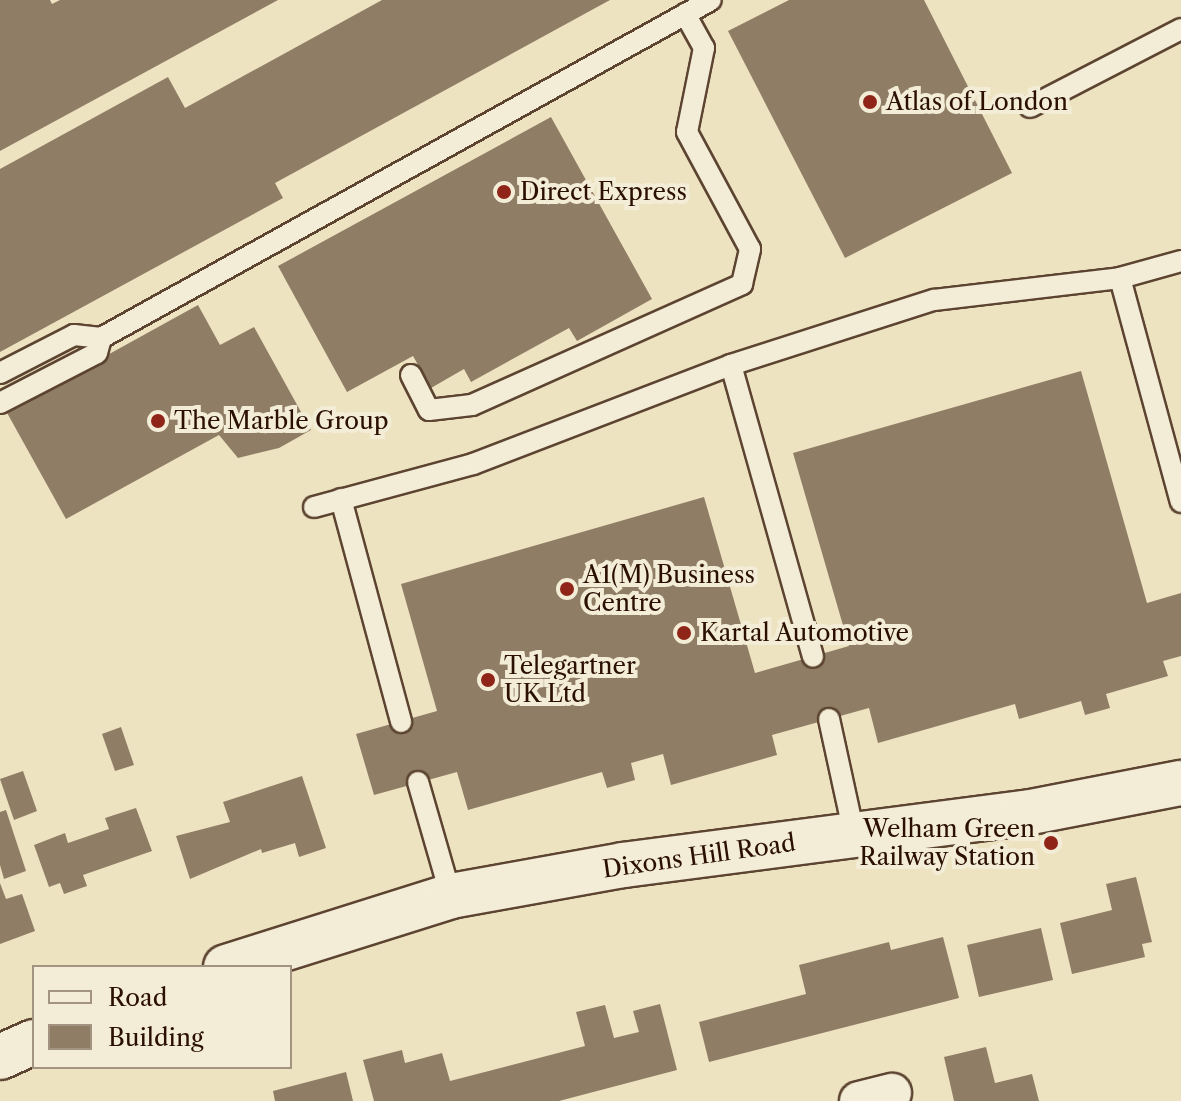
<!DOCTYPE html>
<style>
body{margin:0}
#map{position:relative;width:1181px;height:1101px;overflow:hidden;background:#ede3c1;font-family:"Libre Caslon Text",serif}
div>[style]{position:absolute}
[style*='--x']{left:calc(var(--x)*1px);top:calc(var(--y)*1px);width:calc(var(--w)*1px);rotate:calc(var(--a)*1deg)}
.building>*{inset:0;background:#907d65}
.roads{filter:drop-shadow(2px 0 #5c4431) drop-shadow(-2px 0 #5c4431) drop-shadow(0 2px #5c4431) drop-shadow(0 -2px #5c4431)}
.service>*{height:20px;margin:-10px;padding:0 10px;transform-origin:10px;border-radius:10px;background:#f3edd7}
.minor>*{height:38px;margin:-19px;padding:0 19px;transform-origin:19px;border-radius:19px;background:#f3edd7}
.tertiary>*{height:44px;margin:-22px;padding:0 22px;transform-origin:22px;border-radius:22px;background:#f3edd7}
.dots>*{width:22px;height:22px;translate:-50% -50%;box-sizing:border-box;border:4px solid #f3edd7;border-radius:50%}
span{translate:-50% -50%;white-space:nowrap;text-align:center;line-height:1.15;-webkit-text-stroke:8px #f3edd7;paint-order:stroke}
.poi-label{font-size:24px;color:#2b0f01}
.left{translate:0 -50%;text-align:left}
.right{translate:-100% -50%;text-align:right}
.street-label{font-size:24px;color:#2b0f01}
.legend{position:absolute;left:32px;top:965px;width:260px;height:104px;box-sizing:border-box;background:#f3edd7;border:2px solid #a39481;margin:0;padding:10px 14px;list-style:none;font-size:24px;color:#2b0f01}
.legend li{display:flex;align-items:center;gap:16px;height:40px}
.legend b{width:40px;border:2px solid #a39481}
</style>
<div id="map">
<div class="building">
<div style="clip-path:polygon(0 0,50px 0,52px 4px,60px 0,278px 0,0 151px)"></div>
<div style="clip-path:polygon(382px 0,610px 0,275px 183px,283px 198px,0 352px,0 169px,168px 77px,185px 108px)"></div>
<div style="clip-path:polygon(789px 0,924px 0,1012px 173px,845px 258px,728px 31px)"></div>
<div style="clip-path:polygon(551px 117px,652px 299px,577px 341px,569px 328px,471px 382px,464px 369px,431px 388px,413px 356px,347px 392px,278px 266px)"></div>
<div style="clip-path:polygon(198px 305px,220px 345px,254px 327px,311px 430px,279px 448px,238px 458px,219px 435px,66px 519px,6px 411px)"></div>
<div style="clip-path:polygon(1081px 371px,1147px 603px,1181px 593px,1181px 656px,1163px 661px,1168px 676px,1106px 694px,1110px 708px,1085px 715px,1081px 701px,1019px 719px,1015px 704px,878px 743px,869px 708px,772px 735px,777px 755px,671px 785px,663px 754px,631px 763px,635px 780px,607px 788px,602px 772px,468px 810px,457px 772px,374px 795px,356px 734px,437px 711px,401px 584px,704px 497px,755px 673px,849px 646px,793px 453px)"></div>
<div style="clip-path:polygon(121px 727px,134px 765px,115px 771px,102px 734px)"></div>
<div style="clip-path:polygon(23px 771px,37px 811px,14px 820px,0 779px)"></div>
<div style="clip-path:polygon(302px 776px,326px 848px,299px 857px,295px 843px,262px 853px,261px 849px,190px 879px,176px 836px,230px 822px,223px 802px)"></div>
<div style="clip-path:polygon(136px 808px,152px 851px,83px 875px,87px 886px,64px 894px,60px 883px,49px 887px,34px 845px,65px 833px,68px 843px,109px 829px,105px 818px)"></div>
<div style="clip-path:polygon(6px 810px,26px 871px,4px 879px,0 865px,0 812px)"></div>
<div style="clip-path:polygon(1136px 877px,1152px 942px,1142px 944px,1145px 957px,1072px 974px,1060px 923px,1112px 910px,1106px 884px)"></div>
<div style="clip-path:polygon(0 883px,6px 899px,22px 894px,35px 931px,0 944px)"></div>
<div style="clip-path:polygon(1041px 928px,1053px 980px,979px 997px,967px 945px)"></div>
<div style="clip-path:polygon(943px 937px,959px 998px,709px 1062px,699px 1022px,806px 994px,799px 965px,889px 942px,891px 950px)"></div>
<div style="clip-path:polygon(660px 1004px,677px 1070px,559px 1101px,374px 1101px,363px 1060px,402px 1050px,405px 1063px,442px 1053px,450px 1081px,585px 1046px,576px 1012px,605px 1005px,614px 1038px,639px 1032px,633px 1011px)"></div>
<div style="clip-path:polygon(986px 1047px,995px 1083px,1032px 1074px,1039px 1101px,954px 1101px,944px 1057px)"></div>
<div style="clip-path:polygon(346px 1072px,353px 1101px,275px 1101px,273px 1091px)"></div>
</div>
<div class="roads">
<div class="service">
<div style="--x:1030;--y:107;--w:170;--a:-27.3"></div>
<div style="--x:1120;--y:278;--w:232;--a:74.8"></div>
<div style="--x:731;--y:365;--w:303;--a:74.3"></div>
<div style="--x:0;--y:373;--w:83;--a:-27.2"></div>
<div style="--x:74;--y:335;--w:27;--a:6"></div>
<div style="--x:101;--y:338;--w:697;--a:-28.99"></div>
<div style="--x:411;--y:375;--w:39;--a:63"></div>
<div style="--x:429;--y:410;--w:43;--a:-6.6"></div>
<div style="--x:472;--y:405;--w:296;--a:-24.1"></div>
<div style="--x:742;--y:284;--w:36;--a:-77"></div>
<div style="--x:750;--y:249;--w:133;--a:-118.3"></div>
<div style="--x:687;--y:132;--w:86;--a:-78.6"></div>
<div style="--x:704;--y:48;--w:39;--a:-119"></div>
<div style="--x:0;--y:403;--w:109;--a:-27.3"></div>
<div style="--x:97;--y:353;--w:16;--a:-75"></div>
<div style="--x:341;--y:499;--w:231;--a:74.9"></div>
<div style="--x:314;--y:507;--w:165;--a:-15.1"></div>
<div style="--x:473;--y:464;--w:276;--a:-21"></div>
<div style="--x:731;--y:365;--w:213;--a:-17.8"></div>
<div style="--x:934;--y:300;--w:187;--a:-6.7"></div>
<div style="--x:1120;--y:278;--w:63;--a:-15.6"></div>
<div style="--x:829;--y:719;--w:118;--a:77.7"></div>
<div style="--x:418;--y:782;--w:119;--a:73.9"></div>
</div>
<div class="minor">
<div style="--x:859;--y:1101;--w:34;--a:-14"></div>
</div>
<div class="tertiary">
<div style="--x:226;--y:967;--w:236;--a:-17.5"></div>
<div style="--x:451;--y:896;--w:175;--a:-10.2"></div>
<div style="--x:623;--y:865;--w:406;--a:-7.4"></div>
<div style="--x:1026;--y:813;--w:158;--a:-11"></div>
<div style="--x:0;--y:1057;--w:37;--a:-24"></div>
</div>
</div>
<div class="dots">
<div style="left:870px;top:102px;background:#8f2418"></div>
<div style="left:504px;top:192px;background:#8f2418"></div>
<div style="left:158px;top:421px;background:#8f2418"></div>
<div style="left:567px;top:589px;background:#8f2418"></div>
<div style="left:684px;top:633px;background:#8f2418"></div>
<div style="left:488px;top:680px;background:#8f2418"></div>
<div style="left:1051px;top:843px;background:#8f2418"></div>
</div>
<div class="poi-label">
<span class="left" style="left:886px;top:102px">Atlas of London</span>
<span class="left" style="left:520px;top:192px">Direct Express</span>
<span class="left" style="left:174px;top:421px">The Marble Group</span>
<span class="left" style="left:583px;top:589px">A1(M) Business<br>Centre</span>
<span class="left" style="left:700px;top:633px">Kartal Automotive</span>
<span class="left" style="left:504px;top:680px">Telegartner<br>UK Ltd</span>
<span class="right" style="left:1035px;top:843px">Welham Green<br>Railway Station</span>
</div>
<div class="street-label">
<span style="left:699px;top:856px;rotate:-8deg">Dixons Hill Road</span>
</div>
<ul class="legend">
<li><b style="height:10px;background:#f3edd7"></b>Road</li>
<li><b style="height:22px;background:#907d65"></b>Building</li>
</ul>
</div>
